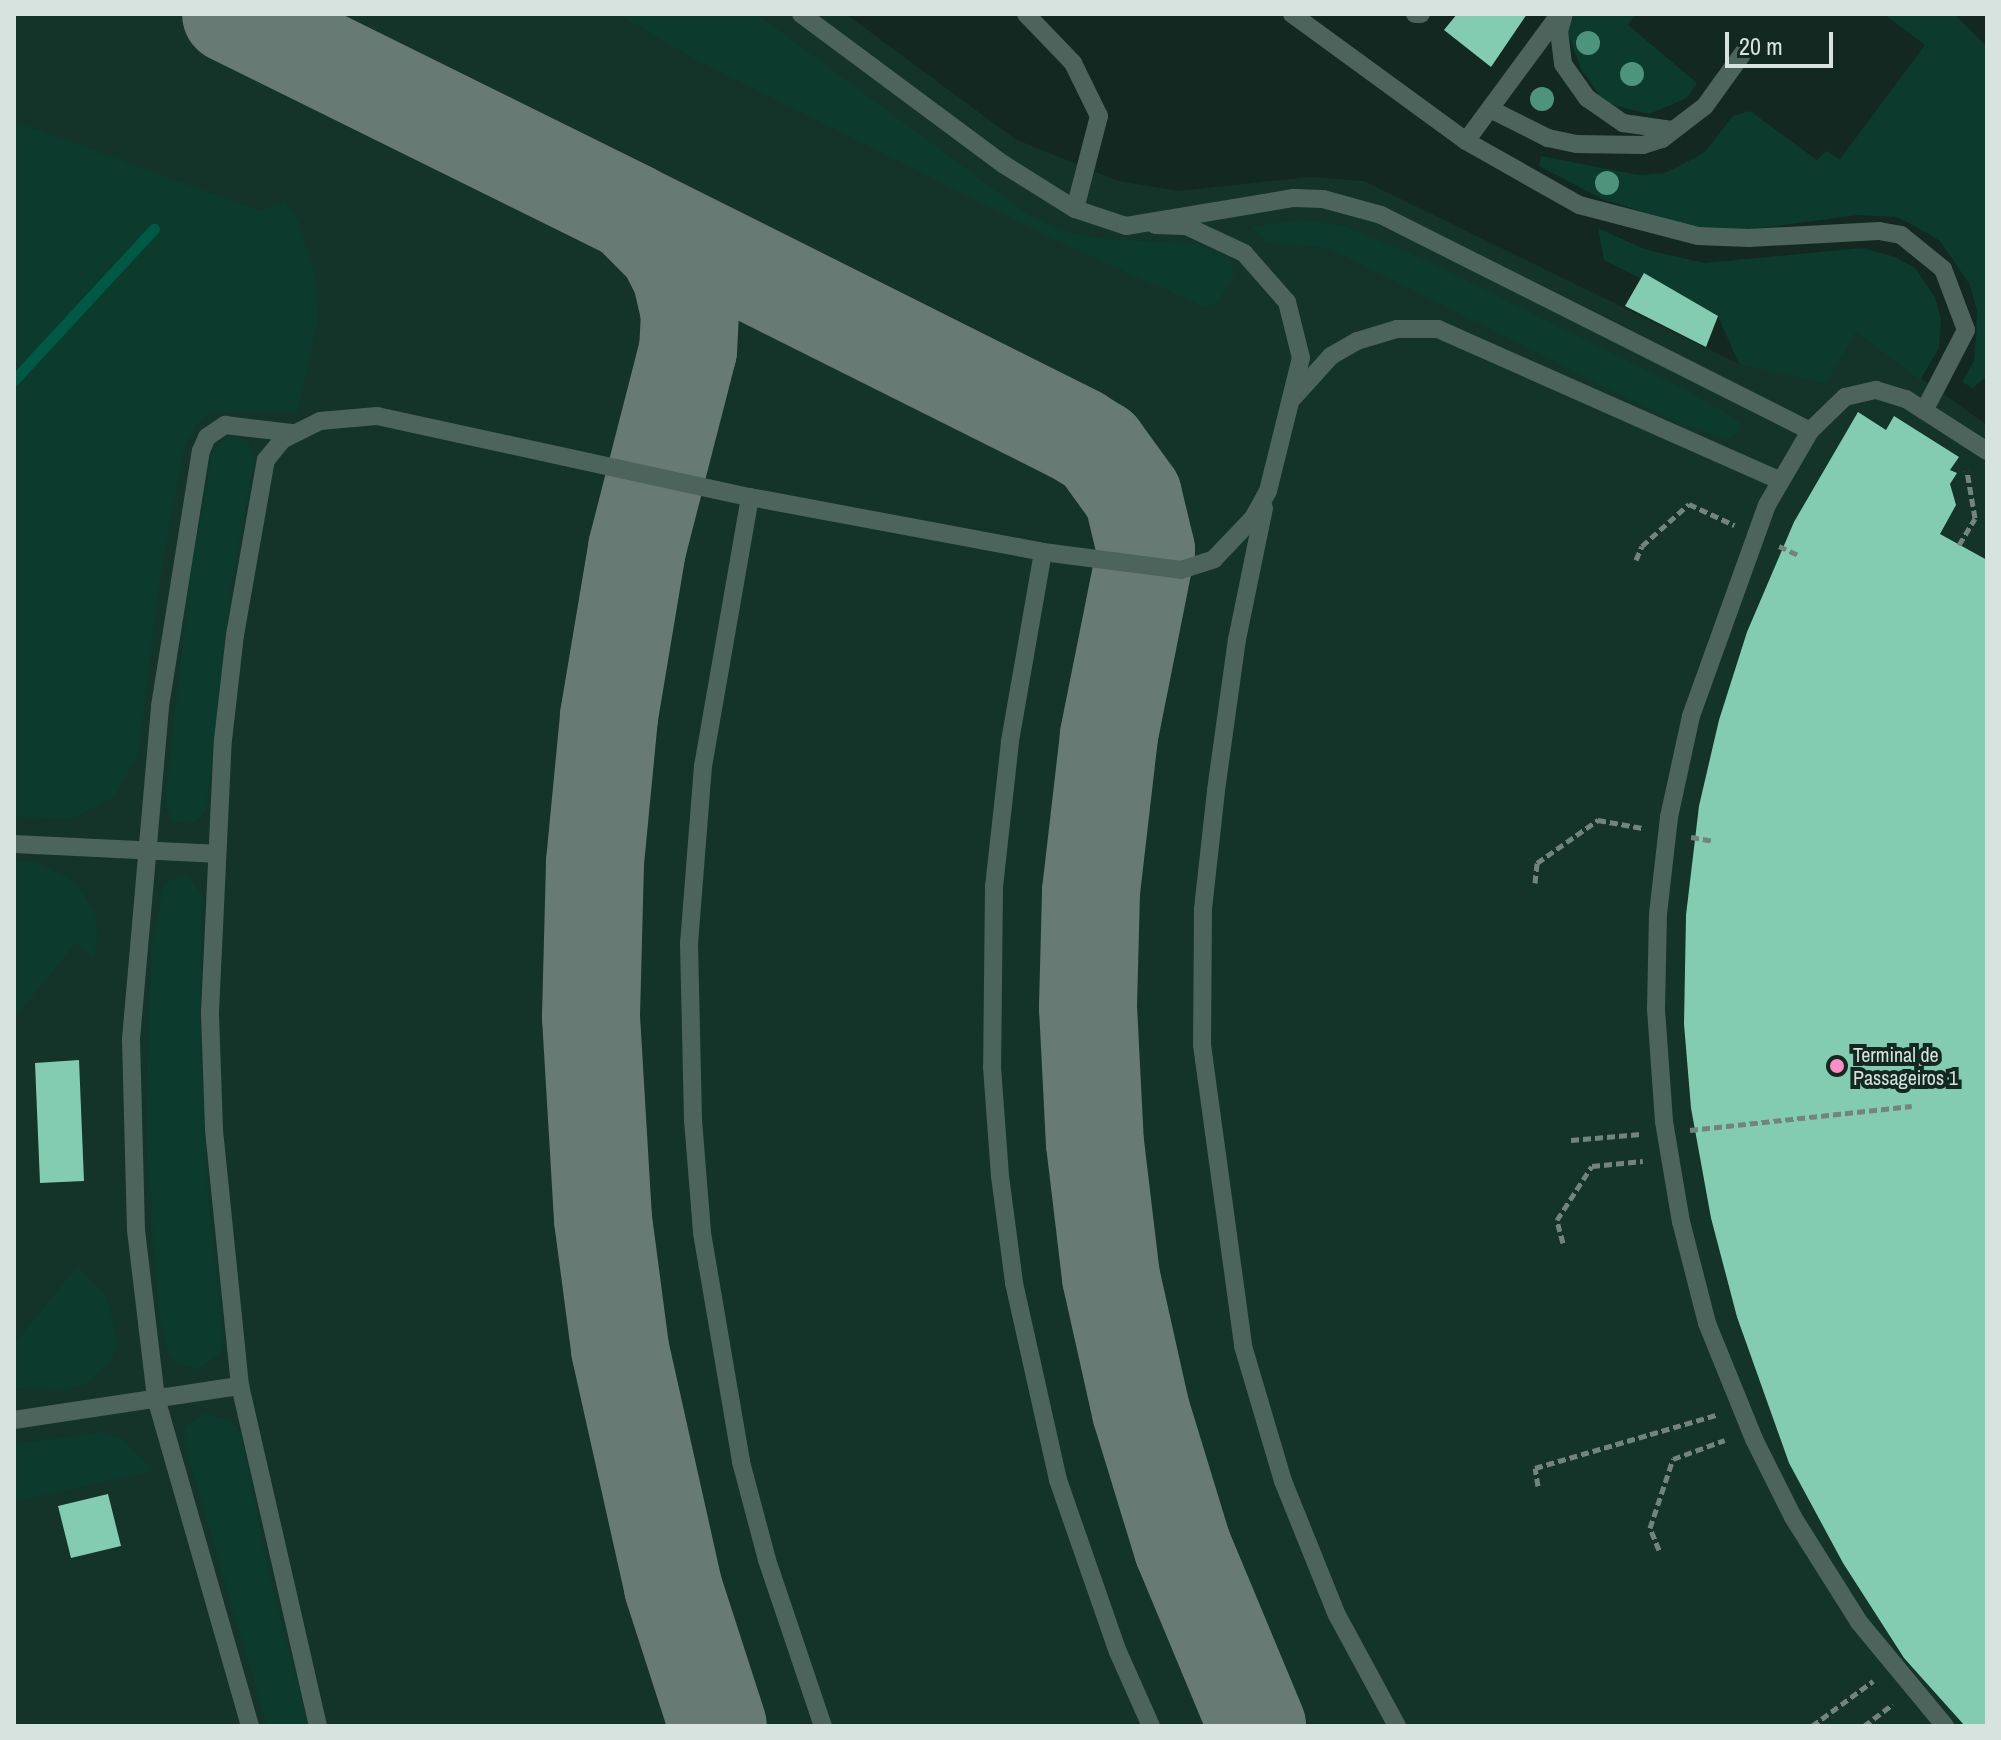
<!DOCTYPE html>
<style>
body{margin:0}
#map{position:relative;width:2001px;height:1740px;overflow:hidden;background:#132821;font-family:"Archivo Narrow",sans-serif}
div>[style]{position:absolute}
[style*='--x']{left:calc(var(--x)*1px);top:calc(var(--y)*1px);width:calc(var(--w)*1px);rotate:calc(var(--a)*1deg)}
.built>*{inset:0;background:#143329}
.green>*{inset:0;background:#0c3a2d}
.stream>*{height:11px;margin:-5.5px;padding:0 5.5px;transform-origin:5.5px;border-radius:5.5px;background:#005944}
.taxiway>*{height:98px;margin:-49px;padding:0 49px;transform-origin:49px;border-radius:49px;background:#687a74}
.building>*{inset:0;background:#83ccb2}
.path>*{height:5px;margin-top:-2.5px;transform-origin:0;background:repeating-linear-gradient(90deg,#73847e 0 8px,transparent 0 12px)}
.lane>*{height:18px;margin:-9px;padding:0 9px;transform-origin:9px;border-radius:9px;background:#4d645c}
.trees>*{width:24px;height:24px;margin:-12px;border-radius:50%;background:#4e937c}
.dots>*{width:22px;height:22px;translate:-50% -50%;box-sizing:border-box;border:4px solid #132821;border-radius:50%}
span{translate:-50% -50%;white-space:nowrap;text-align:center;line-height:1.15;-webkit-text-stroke:8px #132821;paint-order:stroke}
.poi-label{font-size:20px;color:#d6e3de}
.left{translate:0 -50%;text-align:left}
.frame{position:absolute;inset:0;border:16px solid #d6e3de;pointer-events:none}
.scale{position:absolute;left:1725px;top:32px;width:108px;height:36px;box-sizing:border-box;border:4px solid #d6e3de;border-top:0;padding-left:10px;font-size:24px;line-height:28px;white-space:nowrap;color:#d6e3de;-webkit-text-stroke:6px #132821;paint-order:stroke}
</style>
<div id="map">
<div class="built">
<div style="clip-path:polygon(14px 14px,846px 14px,1015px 139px,1118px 181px,1178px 191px,1311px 177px,1364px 181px,1739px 364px,1856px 332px,1987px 425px,1987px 1726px,14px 1726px)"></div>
</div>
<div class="green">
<div style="clip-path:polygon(618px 14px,757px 14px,1026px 213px,1060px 230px,1097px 238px,1198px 244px,1230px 259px,1234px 277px,1217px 303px,1204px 307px,1055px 240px,694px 59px)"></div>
<div style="clip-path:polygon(1576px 14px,1635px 14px,1628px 25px,1697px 83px,1687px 98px,1649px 114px,1605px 103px,1581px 69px,1566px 28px)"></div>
<div style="clip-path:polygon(1884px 14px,1954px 14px,1987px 47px,1987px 376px,1973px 388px,1962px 382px,1974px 361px,1976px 338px,1977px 311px,1970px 285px,1940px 241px,1915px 226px,1896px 217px,1858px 215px,1739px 231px,1695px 228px,1602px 199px,1539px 166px,1541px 156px,1639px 175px,1665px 173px,1704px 153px,1733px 116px,1750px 111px,1817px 160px,1826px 151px,1840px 159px,1925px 45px)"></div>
<div style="clip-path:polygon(14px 121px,260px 211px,285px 201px,300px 224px,316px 278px,318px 321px,298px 412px,211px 412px,193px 429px,184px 448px,159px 585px,138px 756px,113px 799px,71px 819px,14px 817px)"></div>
<div style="clip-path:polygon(1303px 220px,1342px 225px,1419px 257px,1692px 393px,1739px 421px,1742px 429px,1728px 439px,1671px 420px,1328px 248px,1267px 243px,1251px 226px)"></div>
<div style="clip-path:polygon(1598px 228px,1644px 249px,1704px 263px,1863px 248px,1895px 257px,1915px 268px,1935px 297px,1941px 320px,1939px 348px,1920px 380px,1856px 332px,1826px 384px,1739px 364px,1718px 316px,1644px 273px,1640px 278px,1604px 260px)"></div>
<div style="clip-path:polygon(229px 435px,249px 441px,255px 459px,232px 581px,206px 812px,195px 821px,173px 823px,165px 804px,190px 576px,213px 450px)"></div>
<div style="clip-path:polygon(14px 860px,36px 862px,76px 882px,96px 916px,98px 935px,94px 958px,76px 943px,14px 1019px)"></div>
<div style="clip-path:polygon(179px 875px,190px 877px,202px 896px,200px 1039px,208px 1194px,224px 1343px,219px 1355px,199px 1369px,175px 1363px,167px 1352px,158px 1304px,146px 1134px,151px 953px,163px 886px)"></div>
<div style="clip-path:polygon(77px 1266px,107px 1296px,118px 1342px,114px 1358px,87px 1384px,66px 1390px,14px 1388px,14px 1344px)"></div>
<div style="clip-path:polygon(205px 1413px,231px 1420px,241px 1433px,270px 1579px,309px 1726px,267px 1726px,184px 1442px,185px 1427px)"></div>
<div style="clip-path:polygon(102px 1432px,125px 1441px,155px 1471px,14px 1502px,14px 1444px)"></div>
</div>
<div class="stream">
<div style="--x:14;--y:380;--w:206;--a:-47.2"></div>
</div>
<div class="taxiway">
<div style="--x:231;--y:14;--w:446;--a:26.3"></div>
<div style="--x:631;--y:212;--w:51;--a:45"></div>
<div style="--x:667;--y:248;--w:30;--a:63"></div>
<div style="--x:681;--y:275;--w:39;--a:77"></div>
<div style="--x:690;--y:313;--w:37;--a:93"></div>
<div style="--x:688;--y:350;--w:205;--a:104.4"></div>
<div style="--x:637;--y:549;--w:170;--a:99.5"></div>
<div style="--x:609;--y:717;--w:147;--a:95.5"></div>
<div style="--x:595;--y:863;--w:154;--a:91.5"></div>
<div style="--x:591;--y:1017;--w:202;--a:86.6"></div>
<div style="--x:603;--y:1219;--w:131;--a:82.5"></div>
<div style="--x:620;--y:1349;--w:244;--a:77.4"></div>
<div style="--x:673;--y:1587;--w:146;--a:72.1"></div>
<div style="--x:631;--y:212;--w:500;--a:26.6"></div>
<div style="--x:1078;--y:436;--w:25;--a:32"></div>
<div style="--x:1099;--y:449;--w:58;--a:54.1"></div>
<div style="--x:1133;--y:496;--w:56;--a:76.5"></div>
<div style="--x:1146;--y:550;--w:190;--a:101.3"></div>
<div style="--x:1109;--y:736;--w:157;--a:96.6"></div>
<div style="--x:1091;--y:892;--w:115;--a:91.5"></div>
<div style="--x:1088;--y:1007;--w:136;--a:87.1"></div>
<div style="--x:1095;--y:1143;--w:135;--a:83.2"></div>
<div style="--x:1111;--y:1277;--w:137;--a:77.4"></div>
<div style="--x:1141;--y:1411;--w:143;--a:73"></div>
<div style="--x:1183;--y:1548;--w:193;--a:67.4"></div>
</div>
<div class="building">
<div style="clip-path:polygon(1457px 14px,1527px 14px,1491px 67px,1444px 30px)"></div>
<div style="clip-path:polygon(1644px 273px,1718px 316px,1706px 347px,1625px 306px)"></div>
<div style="clip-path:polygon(1858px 412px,1886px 430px,1894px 416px,1959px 457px,1950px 470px,1957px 473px,1950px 484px,1956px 505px,1940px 534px,1987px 560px,1987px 1726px,1965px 1726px,1904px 1658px,1843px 1563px,1789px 1463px,1737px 1317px,1711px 1218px,1691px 1108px,1684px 1024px,1686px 915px,1699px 806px,1719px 720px,1747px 632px,1794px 522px)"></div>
<div style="clip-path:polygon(79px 1060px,84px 1181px,40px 1183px,35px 1063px)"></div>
<div style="clip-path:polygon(108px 1494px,121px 1546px,71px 1558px,58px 1506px)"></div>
</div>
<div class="path">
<div style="--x:1959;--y:545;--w:31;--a:-59"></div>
<div style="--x:1975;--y:518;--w:48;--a:-99.7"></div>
<div style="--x:1779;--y:546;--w:23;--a:25"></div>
<div style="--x:1636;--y:560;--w:15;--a:-67"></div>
<div style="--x:1642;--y:546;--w:63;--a:-41.8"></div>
<div style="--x:1689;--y:504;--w:50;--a:25"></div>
<div style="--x:1691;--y:837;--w:22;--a:10"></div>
<div style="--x:1535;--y:883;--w:20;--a:-84"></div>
<div style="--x:1537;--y:863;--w:75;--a:-35.2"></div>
<div style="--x:1598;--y:820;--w:45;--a:10.3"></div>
<div style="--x:1690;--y:1130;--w:223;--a:-6.2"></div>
<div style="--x:1571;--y:1140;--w:70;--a:-4.9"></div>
<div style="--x:1563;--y:1243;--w:24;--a:-105"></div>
<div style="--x:1557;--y:1220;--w:64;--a:-57.1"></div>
<div style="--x:1592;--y:1166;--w:51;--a:-5.6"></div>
<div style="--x:1538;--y:1486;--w:18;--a:-99"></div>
<div style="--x:1535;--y:1468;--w:189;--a:-16.3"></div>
<div style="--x:1659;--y:1550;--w:24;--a:-112"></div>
<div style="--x:1650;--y:1528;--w:73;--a:-71.6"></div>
<div style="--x:1673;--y:1459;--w:55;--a:-20.1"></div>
<div style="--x:1812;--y:1726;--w:76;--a:-36.4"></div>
<div style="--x:1864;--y:1726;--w:36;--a:-37"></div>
</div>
<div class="lane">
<div style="--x:801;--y:14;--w:252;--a:36.6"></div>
<div style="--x:1003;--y:164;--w:85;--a:32"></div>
<div style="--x:1075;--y:209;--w:54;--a:18.4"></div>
<div style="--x:1126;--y:226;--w:170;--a:-9.5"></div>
<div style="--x:1294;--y:198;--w:29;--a:2"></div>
<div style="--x:1323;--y:199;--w:60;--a:15.4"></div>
<div style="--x:1381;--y:215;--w:480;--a:26.7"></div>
<div style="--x:1026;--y:14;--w:68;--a:46.2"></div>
<div style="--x:1073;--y:63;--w:59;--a:63.9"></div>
<div style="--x:1099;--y:116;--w:96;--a:104.5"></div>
<div style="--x:1292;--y:14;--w:215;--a:36.1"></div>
<div style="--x:1466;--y:141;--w:130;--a:29.5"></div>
<div style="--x:1579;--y:205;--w:123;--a:14.6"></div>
<div style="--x:1698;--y:236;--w:51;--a:2.2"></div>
<div style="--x:1749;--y:238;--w:130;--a:-3.1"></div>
<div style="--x:1879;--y:231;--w:22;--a:10"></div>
<div style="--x:1901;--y:235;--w:54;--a:39"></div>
<div style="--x:1943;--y:269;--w:65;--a:69.3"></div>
<div style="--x:1966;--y:330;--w:91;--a:117.4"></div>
<div style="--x:1415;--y:14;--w:6;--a:0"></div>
<div style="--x:1564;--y:14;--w:18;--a:106"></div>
<div style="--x:1559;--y:31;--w:33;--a:83"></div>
<div style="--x:1563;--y:64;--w:42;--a:54.8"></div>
<div style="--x:1587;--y:98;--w:44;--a:34.8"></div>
<div style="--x:1623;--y:123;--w:49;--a:8.1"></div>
<div style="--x:1490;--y:109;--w:65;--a:26.6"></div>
<div style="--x:1548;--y:138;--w:29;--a:12"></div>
<div style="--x:1576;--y:144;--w:67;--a:0.9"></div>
<div style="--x:1643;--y:145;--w:20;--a:-18"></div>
<div style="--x:1662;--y:139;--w:54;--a:-37.5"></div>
<div style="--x:1705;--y:106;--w:70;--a:-54.3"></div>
<div style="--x:1466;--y:141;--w:157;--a:-53.6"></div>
<div style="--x:1293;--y:398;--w:57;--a:-47.9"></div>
<div style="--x:1331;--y:356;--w:30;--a:-30"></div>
<div style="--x:1357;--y:341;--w:42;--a:-16.7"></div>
<div style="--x:1397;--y:329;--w:41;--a:0"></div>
<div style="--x:1438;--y:329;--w:372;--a:23.9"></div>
<div style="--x:750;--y:497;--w:273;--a:99.9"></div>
<div style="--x:703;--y:766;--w:178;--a:94.5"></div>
<div style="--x:689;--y:943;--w:177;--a:88.7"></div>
<div style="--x:693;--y:1120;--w:113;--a:85.4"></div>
<div style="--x:702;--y:1233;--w:232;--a:80.3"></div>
<div style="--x:741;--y:1462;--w:101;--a:75.1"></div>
<div style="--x:767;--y:1560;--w:175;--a:71.4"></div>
<div style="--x:1264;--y:508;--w:134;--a:101.6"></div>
<div style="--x:1237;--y:639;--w:153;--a:97.9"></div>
<div style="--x:1216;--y:791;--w:119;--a:96.3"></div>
<div style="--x:1203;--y:909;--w:136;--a:90.4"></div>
<div style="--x:1202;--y:1045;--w:304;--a:82.2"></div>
<div style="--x:1243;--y:1346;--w:141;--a:73.5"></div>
<div style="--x:1283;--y:1481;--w:144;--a:68.1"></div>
<div style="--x:1337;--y:1615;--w:126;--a:61.6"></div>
<div style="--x:1043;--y:552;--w:193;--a:99.9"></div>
<div style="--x:1010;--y:742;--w:145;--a:96.3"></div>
<div style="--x:994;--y:886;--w:181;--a:90.6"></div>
<div style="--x:992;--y:1067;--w:109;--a:85.8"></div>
<div style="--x:1000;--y:1176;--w:108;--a:82.5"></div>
<div style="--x:1014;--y:1283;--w:202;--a:77.4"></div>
<div style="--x:1058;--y:1480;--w:182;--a:70.8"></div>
<div style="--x:1118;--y:1652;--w:81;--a:66"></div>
<div style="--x:14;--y:844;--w:201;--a:2.8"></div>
<div style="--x:14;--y:1420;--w:229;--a:-8.6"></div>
<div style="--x:250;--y:1726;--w:341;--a:-106"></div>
<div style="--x:156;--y:1398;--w:169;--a:-96.8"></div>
<div style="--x:136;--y:1230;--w:191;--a:-91.5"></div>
<div style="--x:131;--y:1039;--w:334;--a:-85"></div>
<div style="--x:160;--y:706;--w:258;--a:-80.9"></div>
<div style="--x:201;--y:451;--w:15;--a:-67"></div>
<div style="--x:207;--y:437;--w:22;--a:-34"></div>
<div style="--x:225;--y:425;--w:67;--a:6.8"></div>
<div style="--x:318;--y:1726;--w:349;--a:-102.9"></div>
<div style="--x:240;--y:1386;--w:258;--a:-95.8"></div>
<div style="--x:214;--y:1129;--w:117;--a:-92"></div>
<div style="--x:210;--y:1012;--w:272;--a:-87.3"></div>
<div style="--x:223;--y:740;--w:106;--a:-83.5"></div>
<div style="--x:235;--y:635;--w:178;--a:-80"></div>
<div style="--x:266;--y:460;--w:26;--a:-51"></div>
<div style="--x:282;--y:440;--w:42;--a:-26.6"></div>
<div style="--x:320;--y:421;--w:57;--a:-5"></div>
<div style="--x:377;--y:416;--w:382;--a:12.3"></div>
<div style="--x:750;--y:497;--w:298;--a:10.6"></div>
<div style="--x:1043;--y:552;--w:139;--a:7.4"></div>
<div style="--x:1181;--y:570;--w:35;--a:-18"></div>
<div style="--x:1214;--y:559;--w:57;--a:-46.4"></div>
<div style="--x:1253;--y:518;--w:31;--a:-61"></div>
<div style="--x:1268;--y:491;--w:137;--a:-76.1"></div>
<div style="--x:1301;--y:358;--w:58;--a:-104"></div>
<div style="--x:1287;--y:302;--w:65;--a:-131.3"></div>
<div style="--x:1244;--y:253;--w:64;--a:-155"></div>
<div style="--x:1186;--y:226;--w:31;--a:-178"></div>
<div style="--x:1945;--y:1726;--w:135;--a:-129.6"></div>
<div style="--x:1859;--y:1622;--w:124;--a:-122.2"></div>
<div style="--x:1793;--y:1517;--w:87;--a:-116.6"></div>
<div style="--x:1754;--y:1439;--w:125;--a:-112.1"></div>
<div style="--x:1707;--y:1323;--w:104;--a:-104.4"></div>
<div style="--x:1681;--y:1222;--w:102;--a:-99.6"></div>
<div style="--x:1664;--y:1121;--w:112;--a:-94.1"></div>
<div style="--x:1656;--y:1009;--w:95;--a:-88.8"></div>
<div style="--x:1658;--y:914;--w:98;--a:-83.5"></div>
<div style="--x:1669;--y:817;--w:103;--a:-77.7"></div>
<div style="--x:1691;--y:716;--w:224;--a:-70.2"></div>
<div style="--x:1767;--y:505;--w:86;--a:-59.8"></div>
<div style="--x:1810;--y:431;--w:49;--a:-44.2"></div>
<div style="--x:1845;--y:397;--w:32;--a:-13"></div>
<div style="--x:1876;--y:390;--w:31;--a:17"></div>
<div style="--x:1906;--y:399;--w:96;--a:32.7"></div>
</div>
<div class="trees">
<div style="left:1588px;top:43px"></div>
<div style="left:1632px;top:74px"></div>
<div style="left:1542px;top:99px"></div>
<div style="left:1607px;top:183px"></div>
</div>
<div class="dots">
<div style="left:1837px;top:1066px;background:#fb8fc5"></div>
</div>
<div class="poi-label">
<span class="left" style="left:1853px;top:1066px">Terminal de<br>Passageiros 1</span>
</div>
<div class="frame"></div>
<div class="scale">20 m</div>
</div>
